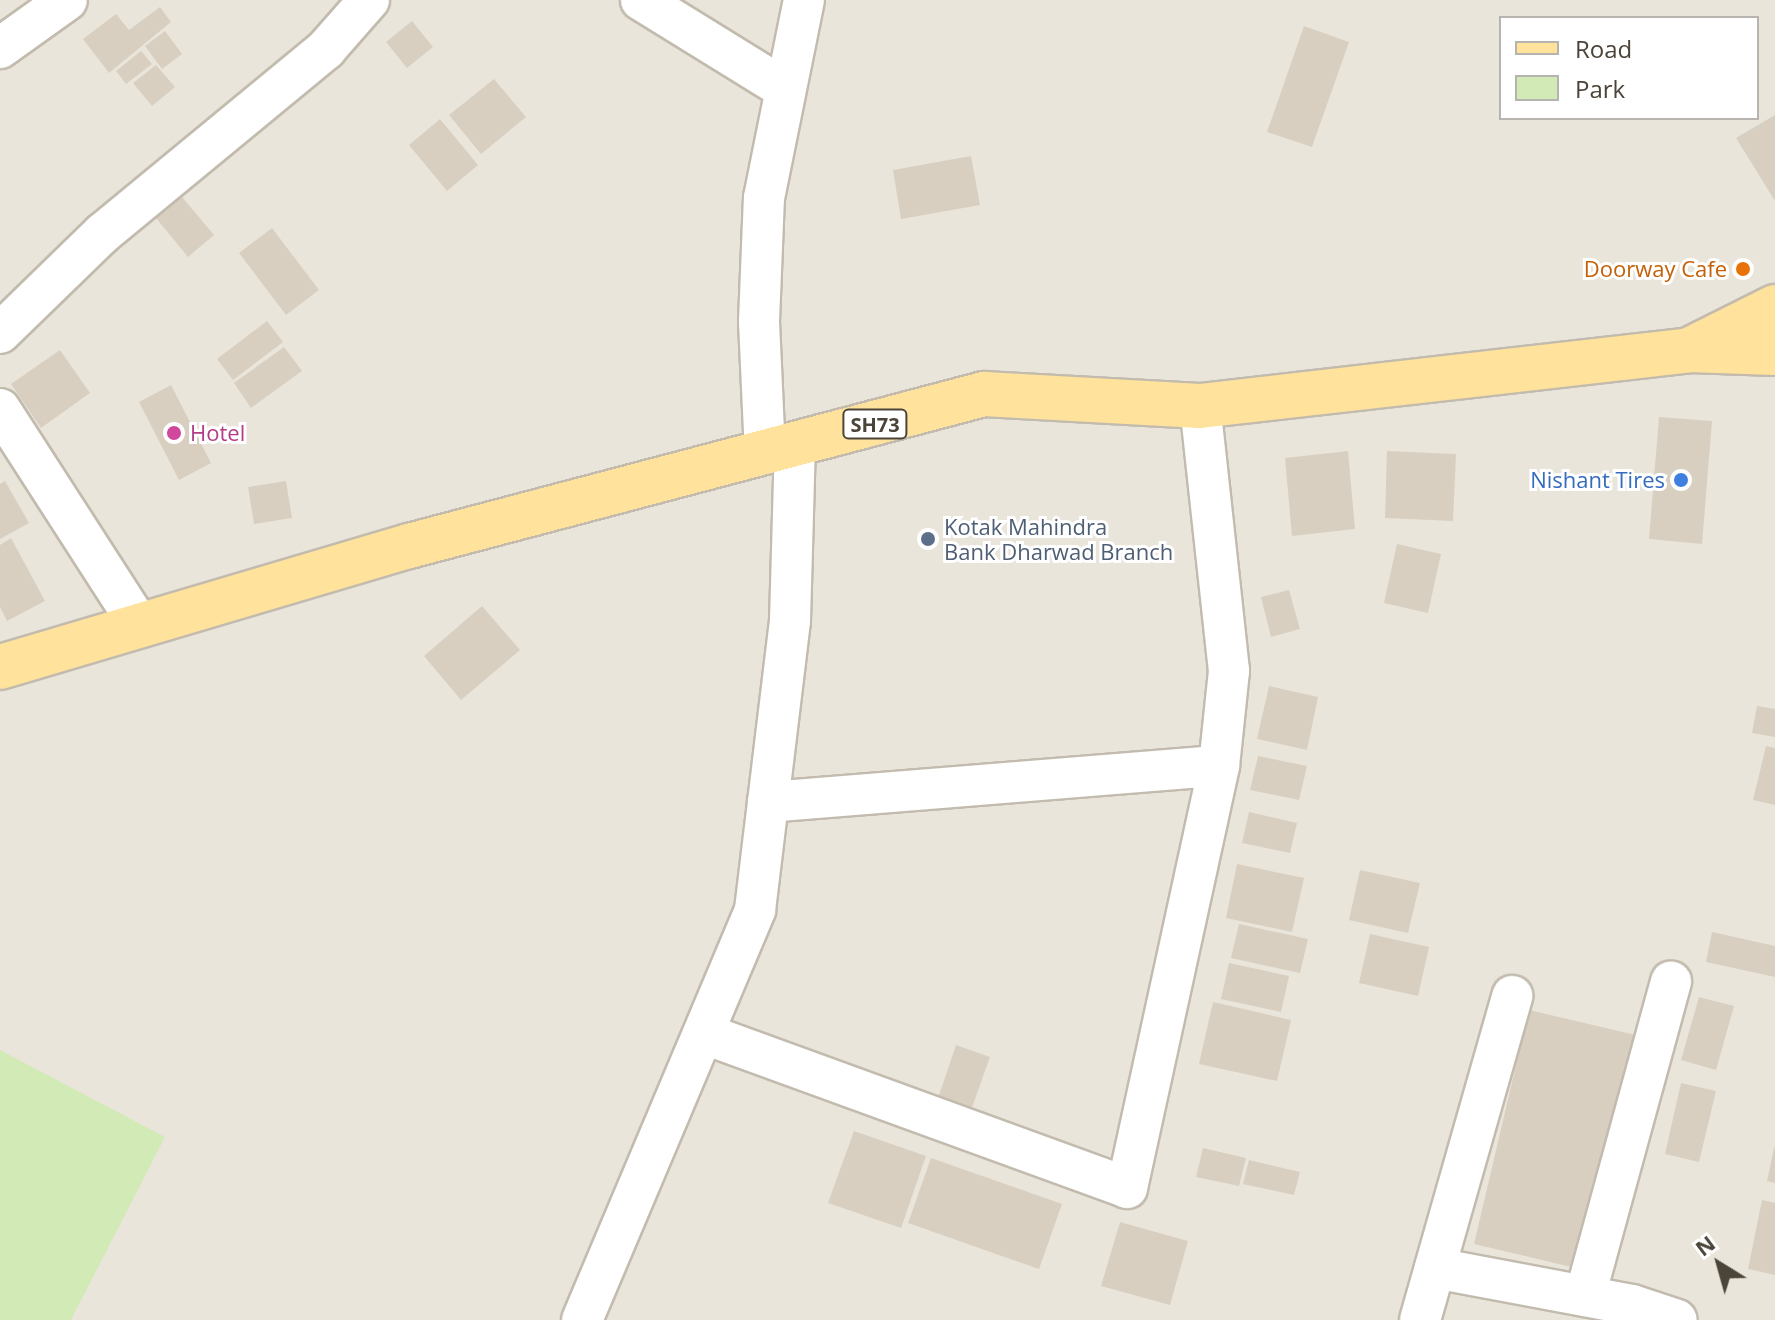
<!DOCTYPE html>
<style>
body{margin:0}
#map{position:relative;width:1775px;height:1320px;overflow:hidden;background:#f6f3ec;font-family:"Open Sans",sans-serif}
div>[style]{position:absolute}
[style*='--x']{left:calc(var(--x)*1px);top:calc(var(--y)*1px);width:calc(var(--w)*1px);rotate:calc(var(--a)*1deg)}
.residential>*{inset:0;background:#eae5da}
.green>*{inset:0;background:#d2eab5}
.building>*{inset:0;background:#d8cfc1}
.roads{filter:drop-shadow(2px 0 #c2bbae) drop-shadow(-2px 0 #c2bbae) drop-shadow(0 2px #c2bbae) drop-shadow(0 -2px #c2bbae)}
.minor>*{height:40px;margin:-20px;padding:0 20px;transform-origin:20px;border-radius:20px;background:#fff}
.major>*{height:44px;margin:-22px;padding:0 22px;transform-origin:22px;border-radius:22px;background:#ffe39c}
.dots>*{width:22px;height:22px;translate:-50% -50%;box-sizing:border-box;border:4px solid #fff;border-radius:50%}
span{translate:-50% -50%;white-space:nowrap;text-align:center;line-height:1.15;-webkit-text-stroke:6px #fff;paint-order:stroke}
.shield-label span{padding:2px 6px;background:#fff;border:2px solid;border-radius:6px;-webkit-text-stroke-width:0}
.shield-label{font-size:20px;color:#4b4439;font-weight:700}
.food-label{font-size:22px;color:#c56008}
.right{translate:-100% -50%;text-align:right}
.hotel-label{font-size:22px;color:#b23c85}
.left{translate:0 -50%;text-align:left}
.shop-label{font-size:22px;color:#366cbe}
.service-label{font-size:22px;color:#4e5e75}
.legend{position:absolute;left:1499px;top:16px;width:260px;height:104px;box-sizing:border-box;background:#fff;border:2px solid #b7b4b0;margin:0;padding:10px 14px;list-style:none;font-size:24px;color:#4b4439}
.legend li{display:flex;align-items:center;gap:16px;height:40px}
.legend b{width:40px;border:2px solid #b7b4b0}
.north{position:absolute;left:1679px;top:1224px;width:80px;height:80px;-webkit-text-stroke:6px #fff;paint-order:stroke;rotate:323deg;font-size:22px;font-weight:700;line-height:32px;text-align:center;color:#4b4439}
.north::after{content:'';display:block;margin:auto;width:28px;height:36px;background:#4b4439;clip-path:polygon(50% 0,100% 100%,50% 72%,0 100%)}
</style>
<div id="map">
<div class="residential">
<div style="clip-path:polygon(evenodd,0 0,1775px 0,1775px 1320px,0 1320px,0 0,1501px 18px,1757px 18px,1757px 118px,1501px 118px,1501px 18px)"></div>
</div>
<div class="green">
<div style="clip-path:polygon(0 1050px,165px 1137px,71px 1320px,0 1320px)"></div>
</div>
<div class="building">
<div style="clip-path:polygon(160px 7px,171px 22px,109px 73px,83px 39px,116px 14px,129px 30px)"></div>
<div style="clip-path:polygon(412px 21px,433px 47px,407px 68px,386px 42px)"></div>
<div style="clip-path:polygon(1304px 26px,1349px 42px,1312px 147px,1267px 132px)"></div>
<div style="clip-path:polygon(165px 31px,182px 54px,162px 69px,145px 46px)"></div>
<div style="clip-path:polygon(141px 51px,152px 64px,126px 84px,116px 71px)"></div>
<div style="clip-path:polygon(156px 65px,175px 87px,152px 106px,133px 83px)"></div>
<div style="clip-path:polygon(494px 79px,526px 117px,481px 154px,449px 115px)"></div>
<div style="clip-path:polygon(1775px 115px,1775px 201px,1736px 138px)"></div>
<div style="clip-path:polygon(440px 119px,478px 165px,447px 191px,409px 145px)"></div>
<div style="clip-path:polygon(971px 156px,980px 205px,901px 219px,893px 170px)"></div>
<div style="clip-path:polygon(182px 197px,214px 235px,188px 257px,156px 218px)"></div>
<div style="clip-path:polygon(272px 228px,319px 290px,286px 315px,239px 253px)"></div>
<div style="clip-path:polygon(267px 321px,283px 342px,233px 380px,217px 359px)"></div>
<div style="clip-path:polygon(284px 347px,302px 371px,251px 408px,234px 383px)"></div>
<div style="clip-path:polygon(60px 350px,90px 393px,41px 428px,11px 384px)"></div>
<div style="clip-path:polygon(171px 385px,211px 463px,179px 480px,139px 402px)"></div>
<div style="clip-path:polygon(1659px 417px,1712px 421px,1702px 544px,1649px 539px)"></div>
<div style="clip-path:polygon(1348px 451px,1355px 529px,1292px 536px,1285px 458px)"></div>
<div style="clip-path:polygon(1387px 451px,1456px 454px,1453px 521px,1385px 518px)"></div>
<div style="clip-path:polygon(5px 481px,29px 523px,0 539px,0 484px)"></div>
<div style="clip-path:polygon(286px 481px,292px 518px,254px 524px,248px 487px)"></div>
<div style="clip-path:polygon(11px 538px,45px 601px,7px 621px,0 607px,0 545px)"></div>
<div style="clip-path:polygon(1397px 544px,1441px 554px,1428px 613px,1384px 603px)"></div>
<div style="clip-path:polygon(1289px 590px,1300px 629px,1271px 637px,1261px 597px)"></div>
<div style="clip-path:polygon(482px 606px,520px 650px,461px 700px,424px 656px)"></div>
<div style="clip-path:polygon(1269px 686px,1318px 697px,1307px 750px,1257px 739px)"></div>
<div style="clip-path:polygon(1757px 706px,1775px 709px,1775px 737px,1752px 733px)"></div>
<div style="clip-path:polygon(1766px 746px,1775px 748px,1775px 805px,1753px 800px)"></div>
<div style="clip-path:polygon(1258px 756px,1307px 766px,1299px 800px,1250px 790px)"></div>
<div style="clip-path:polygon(1249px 812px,1297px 823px,1290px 853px,1242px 843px)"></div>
<div style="clip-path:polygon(1237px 864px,1304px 878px,1292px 932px,1226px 918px)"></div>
<div style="clip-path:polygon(1360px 870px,1420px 883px,1408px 933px,1349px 920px)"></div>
<div style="clip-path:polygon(1239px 924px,1308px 939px,1300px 973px,1231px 958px)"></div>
<div style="clip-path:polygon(1712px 932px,1775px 946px,1775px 977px,1706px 962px)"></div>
<div style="clip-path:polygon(1370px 934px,1429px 947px,1418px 996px,1359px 983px)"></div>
<div style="clip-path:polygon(1229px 963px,1289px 976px,1281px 1012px,1221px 999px)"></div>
<div style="clip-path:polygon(1699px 997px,1734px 1006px,1716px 1070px,1681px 1060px)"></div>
<div style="clip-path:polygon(1213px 1002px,1291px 1020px,1277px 1081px,1199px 1064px)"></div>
<div style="clip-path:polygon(1529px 1010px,1640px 1036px,1584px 1270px,1474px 1244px)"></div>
<div style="clip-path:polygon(956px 1045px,990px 1057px,965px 1127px,932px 1116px)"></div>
<div style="clip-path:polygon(1681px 1083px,1716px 1091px,1699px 1162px,1665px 1154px)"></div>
<div style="clip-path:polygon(854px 1131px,926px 1156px,901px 1228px,828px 1203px)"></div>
<div style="clip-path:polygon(1203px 1148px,1246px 1158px,1239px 1186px,1196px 1177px)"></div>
<div style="clip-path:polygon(1774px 1148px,1775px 1148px,1775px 1183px,1767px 1181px)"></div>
<div style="clip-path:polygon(931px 1158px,1062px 1204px,1039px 1269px,908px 1223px)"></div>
<div style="clip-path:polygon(1249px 1160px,1300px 1172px,1294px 1195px,1243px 1184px)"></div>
<div style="clip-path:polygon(1762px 1200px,1775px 1203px,1775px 1275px,1748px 1269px)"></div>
<div style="clip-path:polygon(1120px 1222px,1188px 1241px,1170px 1305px,1101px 1286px)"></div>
</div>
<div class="roads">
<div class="minor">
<div style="--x:641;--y:0;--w:166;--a:31.7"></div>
<div style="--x:0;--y:48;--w:82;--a:-35.6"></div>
<div style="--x:0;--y:333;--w:144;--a:-44.2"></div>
<div style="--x:103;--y:233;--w:289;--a:-39.5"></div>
<div style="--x:326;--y:49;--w:65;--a:-48.7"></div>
<div style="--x:0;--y:409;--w:258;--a:57.2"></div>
<div style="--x:765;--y:454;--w:133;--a:-92.6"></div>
<div style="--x:759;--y:321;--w:123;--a:-87.7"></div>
<div style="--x:764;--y:198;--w:202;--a:-78.6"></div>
<div style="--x:768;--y:802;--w:452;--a:-4.6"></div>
<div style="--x:705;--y:1034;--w:449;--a:20"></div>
<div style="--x:1127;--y:1188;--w:432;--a:-77.7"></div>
<div style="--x:1219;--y:766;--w:96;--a:-84"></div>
<div style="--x:1229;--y:671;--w:267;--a:-96.2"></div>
<div style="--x:1435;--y:1268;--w:200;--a:10.6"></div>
<div style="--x:1632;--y:1305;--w:47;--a:18.4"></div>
<div style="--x:1585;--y:1296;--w:326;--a:-74.7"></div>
<div style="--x:582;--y:1320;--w:445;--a:-67.1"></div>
<div style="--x:755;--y:910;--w:291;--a:-83.1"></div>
<div style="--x:790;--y:621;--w:175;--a:-88.4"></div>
<div style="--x:1420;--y:1320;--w:337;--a:-74.1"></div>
</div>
<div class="major">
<div style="--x:1691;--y:349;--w:94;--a:-26.6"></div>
<div style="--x:0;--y:667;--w:427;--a:-16.5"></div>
<div style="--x:409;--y:546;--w:595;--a:-14.81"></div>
<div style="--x:984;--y:394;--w:216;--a:3.2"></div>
<div style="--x:1200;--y:406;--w:492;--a:-6.5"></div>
<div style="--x:1689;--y:350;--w:86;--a:2"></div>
</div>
</div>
<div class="dots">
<div style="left:1743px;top:269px;background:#e8710a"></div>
<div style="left:174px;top:433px;background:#d1479c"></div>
<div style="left:1681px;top:480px;background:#3f7fe0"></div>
<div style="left:928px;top:539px;background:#5c6f8a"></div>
</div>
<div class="shield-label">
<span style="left:875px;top:424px">SH73</span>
</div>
<div class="food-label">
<span class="right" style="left:1727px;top:269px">Doorway Cafe</span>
</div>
<div class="hotel-label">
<span class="left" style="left:190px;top:433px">Hotel</span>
</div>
<div class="shop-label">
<span class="right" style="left:1665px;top:480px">Nishant Tires</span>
</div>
<div class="service-label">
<span class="left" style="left:944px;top:539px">Kotak Mahindra<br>Bank Dharwad Branch</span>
</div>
<ul class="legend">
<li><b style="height:10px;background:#ffe39c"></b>Road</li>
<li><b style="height:22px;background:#d2eab5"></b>Park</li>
</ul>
<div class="north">N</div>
</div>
